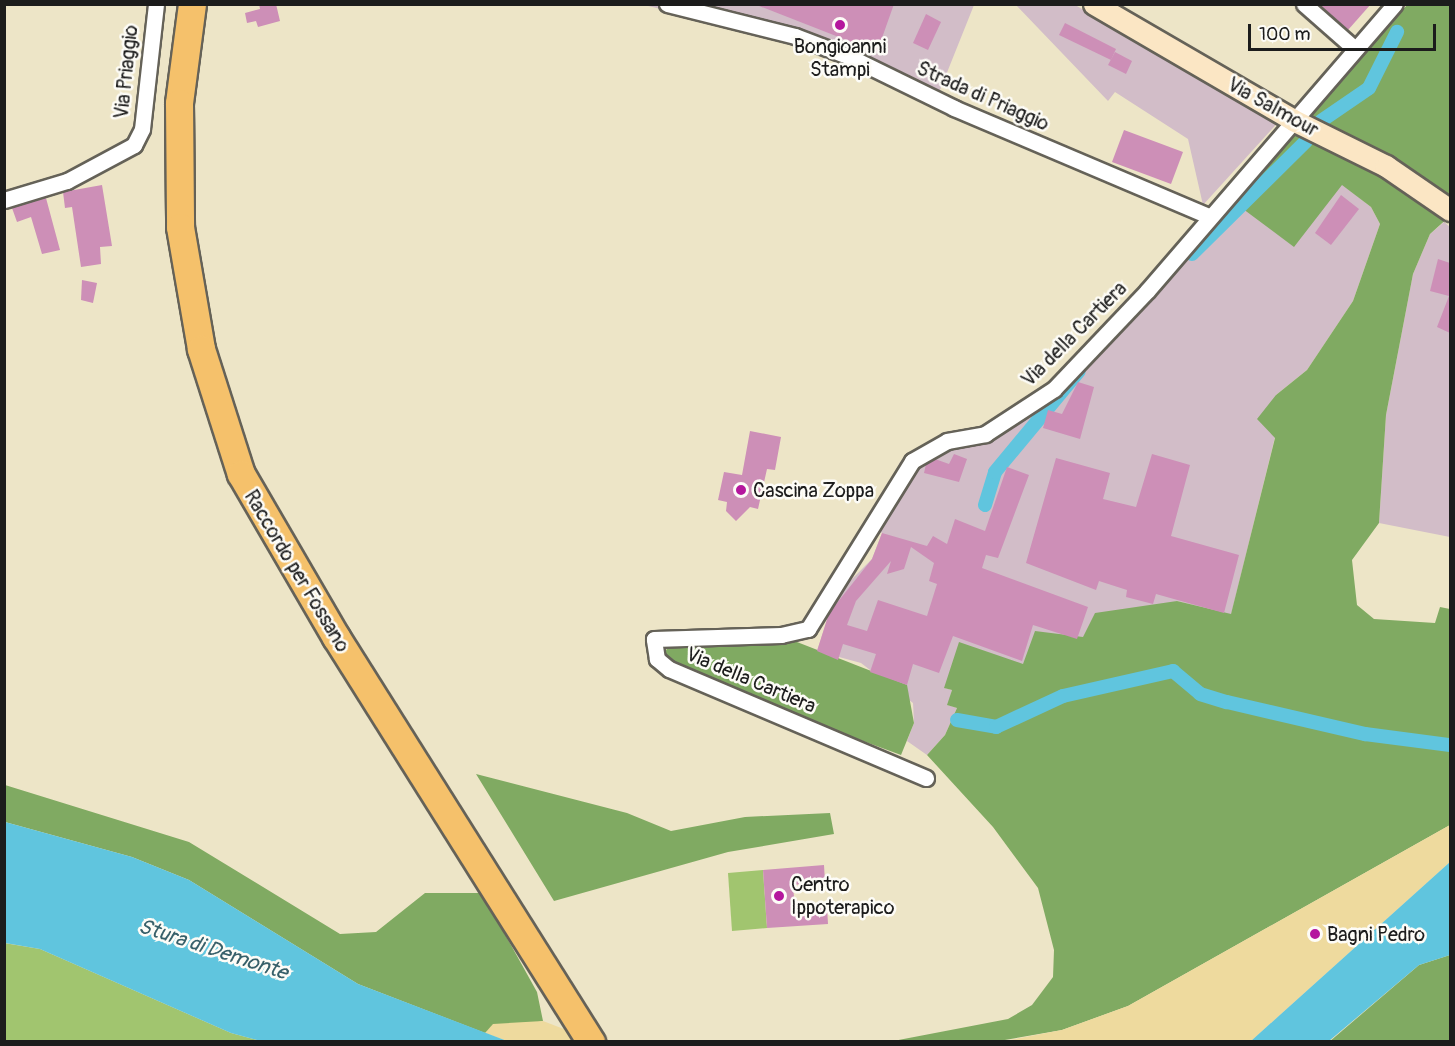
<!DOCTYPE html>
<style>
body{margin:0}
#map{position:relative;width:1455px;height:1046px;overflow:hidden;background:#ede5c7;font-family:Pangolin,sans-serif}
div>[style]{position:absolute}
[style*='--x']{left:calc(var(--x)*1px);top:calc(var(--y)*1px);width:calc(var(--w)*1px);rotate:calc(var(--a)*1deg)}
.industrial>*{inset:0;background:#d2bdc8}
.green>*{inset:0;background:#a1c56f}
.forest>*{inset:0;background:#80aa62}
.sand>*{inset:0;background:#eeda9e}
.water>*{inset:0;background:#60c5de}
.canal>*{height:14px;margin:-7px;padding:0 7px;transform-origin:7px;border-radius:7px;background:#60c5de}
.building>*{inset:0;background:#cd8fb7}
.roads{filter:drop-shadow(2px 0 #656258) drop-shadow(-2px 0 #656258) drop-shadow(0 2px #656258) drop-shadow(0 -2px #656258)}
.street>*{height:15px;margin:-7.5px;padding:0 7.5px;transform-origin:7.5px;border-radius:7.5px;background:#fff}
.secondary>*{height:21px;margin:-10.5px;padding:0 10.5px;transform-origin:10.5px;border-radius:10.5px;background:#fbe6c4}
.highway>*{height:27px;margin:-13.5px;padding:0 13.5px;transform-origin:13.5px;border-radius:13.5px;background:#f5c16b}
.dots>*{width:16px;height:16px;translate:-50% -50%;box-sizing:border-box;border:3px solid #fdfcf7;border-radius:50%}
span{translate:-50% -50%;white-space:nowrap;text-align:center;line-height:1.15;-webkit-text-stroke:5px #fdfcf7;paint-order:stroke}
.poi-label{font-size:20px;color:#1c1c1c}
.left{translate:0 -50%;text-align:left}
.street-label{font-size:20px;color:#1c1c1c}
.water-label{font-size:21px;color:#37606a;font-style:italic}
.frame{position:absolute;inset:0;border:6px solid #1c1c1c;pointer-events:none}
.scale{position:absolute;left:1248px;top:24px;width:188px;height:27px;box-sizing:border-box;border:3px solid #1c1c1c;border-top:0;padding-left:8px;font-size:18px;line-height:21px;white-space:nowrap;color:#1c1c1c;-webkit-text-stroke:4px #fdfcf7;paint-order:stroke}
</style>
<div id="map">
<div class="industrial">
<div style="clip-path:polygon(644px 5px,644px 4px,974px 5px,934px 105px,791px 40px)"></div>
<div style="clip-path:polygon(1016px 5px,1075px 5px,1281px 119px,1203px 205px,1188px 139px,1115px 92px,1108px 101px)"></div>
<div style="clip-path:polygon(1342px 184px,1371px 207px,1380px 224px,1353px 301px,1307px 370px,1276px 395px,1275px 437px,1231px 615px,1177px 601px,1023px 664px,945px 688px,952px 690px,948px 705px,957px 708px,945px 735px,927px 755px,907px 741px,914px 723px,913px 703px,861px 663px,817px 651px,835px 596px,872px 559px,882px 533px,870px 525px,900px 462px,922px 459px,972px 437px,998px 434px,1034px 414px,1231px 200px)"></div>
<div style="clip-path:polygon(1444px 222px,1450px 227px,1450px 537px,1379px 523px,1386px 415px,1413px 274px,1430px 234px)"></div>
</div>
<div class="green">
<div style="clip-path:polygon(763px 870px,767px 928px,732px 931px,728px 873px)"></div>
<div style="clip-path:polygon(4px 943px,40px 949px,231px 1033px,261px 1041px,5px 1041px)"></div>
</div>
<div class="forest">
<div style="clip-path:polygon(1407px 5px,1450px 5px,1450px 216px,1430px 234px,1413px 274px,1386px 415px,1379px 523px,1352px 560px,1357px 605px,1374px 619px,1435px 623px,1440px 607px,1450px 609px,1450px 825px,1128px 1006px,1062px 1030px,999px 1041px,888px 1042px,1008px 1019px,1032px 1005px,1053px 977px,1054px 950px,1038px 888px,993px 827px,927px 755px,945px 735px,957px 708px,947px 705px,952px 690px,944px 688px,959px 642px,1023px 664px,1035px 631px,1083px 637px,1095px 613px,1177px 601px,1231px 614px,1275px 438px,1257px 419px,1276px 395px,1307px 370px,1353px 301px,1380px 224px,1371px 207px,1342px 185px,1294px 247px,1231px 200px)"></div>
<div style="clip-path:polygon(755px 640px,797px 642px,907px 685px,914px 723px,901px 755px,752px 700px,679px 667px,664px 655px,669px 644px)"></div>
<div style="clip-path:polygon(476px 774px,627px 813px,671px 831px,745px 817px,830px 813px,834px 834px,728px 852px,554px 901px)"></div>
<div style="clip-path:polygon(5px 785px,189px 842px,340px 934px,376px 932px,425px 893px,482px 893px,537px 992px,543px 1021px,485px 1033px,358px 984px,189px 880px,132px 857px,5px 822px)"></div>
<div style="clip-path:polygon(1450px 955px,1450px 1041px,1329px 1042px,1419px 965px)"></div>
</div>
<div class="sand">
<div style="clip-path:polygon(1450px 825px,1450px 862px,1251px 1041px,999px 1042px,1062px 1030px,1128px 1006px)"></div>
<div style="clip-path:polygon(543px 1021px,595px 1041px,507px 1041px,485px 1033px,493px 1024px)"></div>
</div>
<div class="water">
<div style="clip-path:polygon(5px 822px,132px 857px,189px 880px,358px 984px,507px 1041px,261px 1041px,231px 1033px,40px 949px,5px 943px)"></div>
<div style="clip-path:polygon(1450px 862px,1450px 955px,1419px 965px,1329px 1041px,1251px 1041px)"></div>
</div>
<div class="canal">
<div style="--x:1321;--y:121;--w:58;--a:-34.5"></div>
<div style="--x:1369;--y:88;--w:63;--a:-63.4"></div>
<div style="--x:1192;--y:254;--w:161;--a:-44.7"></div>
<div style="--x:985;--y:505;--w:34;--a:-73"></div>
<div style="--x:995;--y:472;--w:131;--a:-50.3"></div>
<div style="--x:957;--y:720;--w:40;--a:10"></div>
<div style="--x:996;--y:727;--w:74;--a:-24.8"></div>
<div style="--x:1063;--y:696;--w:113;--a:-12.8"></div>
<div style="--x:1173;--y:671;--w:35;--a:40"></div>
<div style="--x:1200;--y:694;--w:28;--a:17"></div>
<div style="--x:1227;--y:702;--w:142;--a:13.1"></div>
<div style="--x:1365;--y:734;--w:86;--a:7.4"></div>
</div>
<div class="building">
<div style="clip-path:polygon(259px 4px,276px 4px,280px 21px,258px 27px,256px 21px,247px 23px,245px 13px,260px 9px)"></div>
<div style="clip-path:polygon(754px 4px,894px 4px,877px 52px)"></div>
<div style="clip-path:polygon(1319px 4px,1371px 4px,1348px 30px)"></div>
<div style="clip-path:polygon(926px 14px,941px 22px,928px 50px,913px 43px)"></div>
<div style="clip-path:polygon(1065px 23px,1116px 49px,1111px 60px,1059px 35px)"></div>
<div style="clip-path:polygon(1115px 52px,1132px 61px,1126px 74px,1108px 65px)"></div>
<div style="clip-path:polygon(1124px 130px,1183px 152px,1171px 184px,1112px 162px)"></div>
<div style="clip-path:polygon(102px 185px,112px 246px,100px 247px,101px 264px,81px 267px,72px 207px,65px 208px,63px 192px)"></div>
<div style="clip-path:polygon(1341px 195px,1359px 209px,1331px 245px,1315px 233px)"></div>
<div style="clip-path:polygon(46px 198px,60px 250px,42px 254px,31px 217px,17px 222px,12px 208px)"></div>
<div style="clip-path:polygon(1438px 259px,1450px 263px,1450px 333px,1437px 327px,1449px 296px,1430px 291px)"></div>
<div style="clip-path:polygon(82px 280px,97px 283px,93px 303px,81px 300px)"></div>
<div style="clip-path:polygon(1078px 382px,1094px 387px,1080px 439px,1043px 428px,1048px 410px,1062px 414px)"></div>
<div style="clip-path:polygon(750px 431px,781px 437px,775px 470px,767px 469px,758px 509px,750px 507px,736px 521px,726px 511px,727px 502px,718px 500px,724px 472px,742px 475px)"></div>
<div style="clip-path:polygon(954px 454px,967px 459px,959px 482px,924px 473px,926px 464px,935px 459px,949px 464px)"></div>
<div style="clip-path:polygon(1152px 454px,1190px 465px,1171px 536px,1239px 555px,1224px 613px,1156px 594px,1153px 604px,1126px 597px,1127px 590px,1099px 581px,1096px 590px,1026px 563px,1056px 458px,1110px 473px,1103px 499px,1136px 507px)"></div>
<div style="clip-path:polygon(evenodd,1007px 467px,1029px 475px,998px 558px,986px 555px,982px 568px,1088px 607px,1077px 639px,1033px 625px,1022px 661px,953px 636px,939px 673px,913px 664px,907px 685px,870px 672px,876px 654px,843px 644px,838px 660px,817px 651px,829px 613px,872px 559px,882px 533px,927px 546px,933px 536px,947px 544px,955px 519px,985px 531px,1007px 467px,911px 547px,934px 563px,929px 581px,937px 584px,927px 616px,878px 600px,867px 631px,847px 625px,856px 601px,891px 561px,887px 574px,904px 569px,911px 547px)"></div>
<div style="clip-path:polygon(824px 865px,825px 882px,793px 885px,795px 909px,827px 907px,828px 924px,767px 928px,763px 870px)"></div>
</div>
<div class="roads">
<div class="street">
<div style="--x:667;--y:4;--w:132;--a:14"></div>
<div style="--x:795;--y:36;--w:59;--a:20.9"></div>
<div style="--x:850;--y:57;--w:116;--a:26.1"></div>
<div style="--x:954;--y:108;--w:277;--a:23"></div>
<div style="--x:1304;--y:4;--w:68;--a:41.4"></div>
<div style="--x:4;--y:200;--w:66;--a:-16.8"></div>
<div style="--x:67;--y:181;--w:76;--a:-28.2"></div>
<div style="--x:134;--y:145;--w:18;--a:-63"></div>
<div style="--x:142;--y:129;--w:126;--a:-83.6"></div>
<div style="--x:926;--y:778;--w:279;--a:-157"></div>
<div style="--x:669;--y:669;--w:16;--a:-140"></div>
<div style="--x:657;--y:659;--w:20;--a:-99"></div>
<div style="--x:654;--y:639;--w:127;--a:-1.8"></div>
<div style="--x:781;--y:635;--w:28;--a:-13"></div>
<div style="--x:808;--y:629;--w:198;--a:-58.2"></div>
<div style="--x:912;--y:461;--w:40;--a:-29.7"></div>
<div style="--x:947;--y:441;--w:39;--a:-10"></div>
<div style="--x:985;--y:434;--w:82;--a:-33.1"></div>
<div style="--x:1054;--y:389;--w:135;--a:-46.5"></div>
<div style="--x:1147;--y:291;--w:379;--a:-49.2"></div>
</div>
<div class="secondary">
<div style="--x:1094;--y:4;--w:230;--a:30.2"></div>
<div style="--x:1293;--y:120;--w:104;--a:26.3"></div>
<div style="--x:1386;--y:166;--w:78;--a:34.5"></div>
</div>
<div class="highway">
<div style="--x:192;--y:4;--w:100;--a:97.5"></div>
<div style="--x:179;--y:103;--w:124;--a:89.5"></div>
<div style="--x:180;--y:227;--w:124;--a:80.2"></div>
<div style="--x:201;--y:349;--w:131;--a:72.3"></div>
<div style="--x:241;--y:474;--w:189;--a:59.8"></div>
<div style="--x:336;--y:637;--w:479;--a:57.8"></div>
</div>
</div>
<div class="dots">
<div style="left:840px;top:25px;background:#b5179e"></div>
<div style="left:741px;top:490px;background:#b5179e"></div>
<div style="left:779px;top:896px;background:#b5179e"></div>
<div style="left:1315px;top:934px;background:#b5179e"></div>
</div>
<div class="poi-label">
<span style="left:840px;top:58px">Bongioanni<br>Stampi</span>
<span class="left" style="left:753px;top:490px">Cascina Zoppa</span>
<span class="left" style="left:791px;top:896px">Centro<br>Ippoterapico</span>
<span class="left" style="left:1327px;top:934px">Bagni Pedro</span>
</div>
<div class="street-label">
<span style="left:126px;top:72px;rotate:-84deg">Via Priaggio</span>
<span style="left:983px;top:96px;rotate:24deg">Strada di Priaggio</span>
<span style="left:1273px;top:107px;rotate:29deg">Via Salmour</span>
<span style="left:1074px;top:334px;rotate:-45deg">Via della Cartiera</span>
<span style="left:297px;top:571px;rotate:59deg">Raccordo per Fossano</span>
<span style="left:751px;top:680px;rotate:23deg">Via della Cartiera</span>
</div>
<div class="water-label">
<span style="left:213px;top:950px;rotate:18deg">Stura di Demonte</span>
</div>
<div class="frame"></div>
<div class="scale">100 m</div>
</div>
